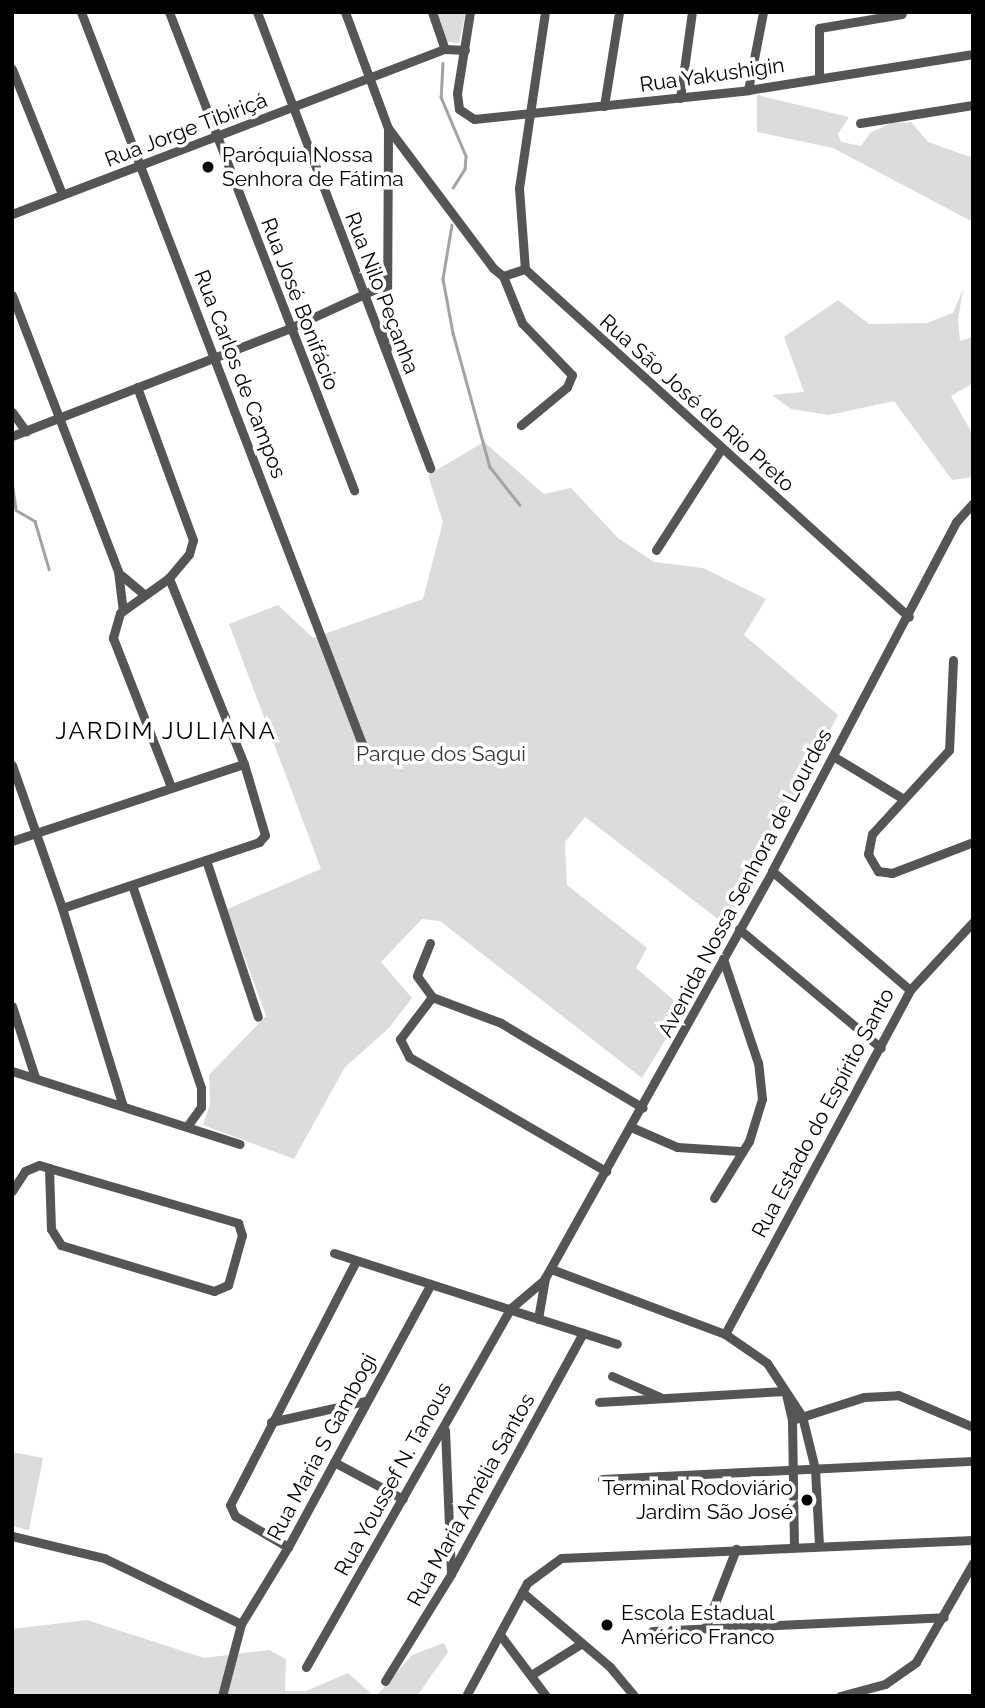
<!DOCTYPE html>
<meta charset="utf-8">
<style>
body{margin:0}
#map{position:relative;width:985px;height:1708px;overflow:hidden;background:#fff;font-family:Raleway,sans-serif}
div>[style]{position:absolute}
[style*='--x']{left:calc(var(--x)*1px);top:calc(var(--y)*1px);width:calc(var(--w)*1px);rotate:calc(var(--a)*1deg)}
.green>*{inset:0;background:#dcdcdc}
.stream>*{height:2.5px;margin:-1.25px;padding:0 1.25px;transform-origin:1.25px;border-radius:1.25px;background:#a3a3a3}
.street>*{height:9px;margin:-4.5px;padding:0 4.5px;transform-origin:4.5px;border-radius:4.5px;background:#555}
.dots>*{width:19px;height:19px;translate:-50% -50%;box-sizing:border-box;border:4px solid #fff;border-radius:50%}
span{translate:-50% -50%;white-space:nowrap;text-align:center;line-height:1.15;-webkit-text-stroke:7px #fff;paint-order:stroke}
.street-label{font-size:21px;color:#000}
.poi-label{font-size:21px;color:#000}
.left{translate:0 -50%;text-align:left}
.right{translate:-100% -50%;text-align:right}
.park-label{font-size:21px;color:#333}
.quarter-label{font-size:24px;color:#000;letter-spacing:2px}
.frame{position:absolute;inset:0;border:14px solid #000;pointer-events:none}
</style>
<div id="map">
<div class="green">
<div style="clip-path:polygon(437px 12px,466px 12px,459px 43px,447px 42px)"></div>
<div style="clip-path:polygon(757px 95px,849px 117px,838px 134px,841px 142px,861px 146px,870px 133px,891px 123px,911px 122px,928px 142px,973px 158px,973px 222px,833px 148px,757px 132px)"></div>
<div style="clip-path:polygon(963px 289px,958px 320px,960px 341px,973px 337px,973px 383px,951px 396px,973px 435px,973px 477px,952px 480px,894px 401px,829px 415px,791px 409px,772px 395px,804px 392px,784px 337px,838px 300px,869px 324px,927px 323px,953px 313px)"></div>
<div style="clip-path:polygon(484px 442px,544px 494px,571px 488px,618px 538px,654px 562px,703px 568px,766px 599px,744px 635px,838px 715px,727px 926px,585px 817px,565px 842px,567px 885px,647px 948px,636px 968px,684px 1009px,642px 1078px,440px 921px,422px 919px,381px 962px,412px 998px,388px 1029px,345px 1067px,294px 1159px,203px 1125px,210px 1104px,209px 1075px,266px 1016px,227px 909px,321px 869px,229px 624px,278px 605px,313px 638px,423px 599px,443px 522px,428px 475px)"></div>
<div style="clip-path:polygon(12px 1452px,43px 1458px,29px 1530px,12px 1526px)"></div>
<div style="clip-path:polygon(87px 1620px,204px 1658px,269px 1650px,286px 1659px,285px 1691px,306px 1691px,348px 1673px,374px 1696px,12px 1696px,12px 1629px)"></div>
<div style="clip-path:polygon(444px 1643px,448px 1652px,417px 1696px,376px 1696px,412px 1655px)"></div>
</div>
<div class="stream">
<div style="--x:443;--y:63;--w:34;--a:93"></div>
<div style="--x:441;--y:97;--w:64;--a:67"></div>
<div style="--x:466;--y:156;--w:13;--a:94"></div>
<div style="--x:465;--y:169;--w:22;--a:122"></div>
<div style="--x:452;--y:225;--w:55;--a:99.5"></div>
<div style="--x:443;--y:279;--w:55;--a:79.5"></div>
<div style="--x:453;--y:333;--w:139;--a:74.6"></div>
<div style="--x:490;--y:467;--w:48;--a:51.7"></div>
<div style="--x:12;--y:481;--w:29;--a:82"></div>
<div style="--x:16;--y:510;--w:22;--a:30"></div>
<div style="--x:35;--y:521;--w:50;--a:73.7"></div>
</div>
<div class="street">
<div style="--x:81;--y:12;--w:789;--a:68.99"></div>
<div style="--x:169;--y:12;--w:513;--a:68.84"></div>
<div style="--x:257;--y:12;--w:488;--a:69.2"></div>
<div style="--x:345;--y:12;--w:124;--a:69.7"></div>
<div style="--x:388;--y:128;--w:221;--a:90.3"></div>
<div style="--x:432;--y:12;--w:39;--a:71"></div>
<div style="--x:470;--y:12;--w:82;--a:99.1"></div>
<div style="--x:457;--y:93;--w:16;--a:83"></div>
<div style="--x:459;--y:109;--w:18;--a:34"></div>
<div style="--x:474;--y:119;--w:276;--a:-6"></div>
<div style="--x:748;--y:90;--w:228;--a:-9.1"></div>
<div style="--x:545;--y:12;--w:178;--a:98.4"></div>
<div style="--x:519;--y:188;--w:81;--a:85.8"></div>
<div style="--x:525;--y:269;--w:518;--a:42.18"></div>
<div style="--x:12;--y:69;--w:135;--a:68.2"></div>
<div style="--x:819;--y:78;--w:50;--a:-90"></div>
<div style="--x:819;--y:28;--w:84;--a:-9.6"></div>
<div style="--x:748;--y:90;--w:79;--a:-79.1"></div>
<div style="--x:680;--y:98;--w:87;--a:-82.1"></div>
<div style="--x:604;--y:106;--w:95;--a:-80.9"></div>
<div style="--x:860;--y:123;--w:114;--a:-9.1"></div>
<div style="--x:388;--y:128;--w:175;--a:53.1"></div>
<div style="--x:493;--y:268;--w:13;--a:39"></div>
<div style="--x:503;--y:276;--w:23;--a:-18"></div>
<div style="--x:12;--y:214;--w:463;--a:-20.9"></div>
<div style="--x:445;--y:49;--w:20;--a:3"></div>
<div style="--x:503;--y:276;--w:51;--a:68"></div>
<div style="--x:522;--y:323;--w:72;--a:46.1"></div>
<div style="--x:572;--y:375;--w:13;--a:113"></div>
<div style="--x:567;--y:387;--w:60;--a:140.4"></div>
<div style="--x:12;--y:295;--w:296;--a:69"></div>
<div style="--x:118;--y:571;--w:38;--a:83"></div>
<div style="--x:137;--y:387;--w:163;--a:69.9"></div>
<div style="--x:193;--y:540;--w:15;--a:106"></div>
<div style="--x:189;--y:554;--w:31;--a:130"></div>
<div style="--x:169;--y:578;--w:60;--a:144.5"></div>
<div style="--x:120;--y:613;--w:26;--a:106"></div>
<div style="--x:113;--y:638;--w:160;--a:68.7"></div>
<div style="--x:12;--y:412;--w:24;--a:54"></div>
<div style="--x:12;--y:436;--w:298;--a:-21.2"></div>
<div style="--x:290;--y:328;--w:103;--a:-24.6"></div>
<div style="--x:656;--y:550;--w:120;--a:-57.2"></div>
<div style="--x:121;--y:575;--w:30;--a:40"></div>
<div style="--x:953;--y:660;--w:90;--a:92.5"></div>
<div style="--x:949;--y:750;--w:114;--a:132.5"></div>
<div style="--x:872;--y:834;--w:20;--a:101"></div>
<div style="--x:868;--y:854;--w:20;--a:60"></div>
<div style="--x:878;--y:871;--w:14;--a:8"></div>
<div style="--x:892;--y:873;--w:87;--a:-20.9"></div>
<div style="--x:833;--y:756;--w:81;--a:31.3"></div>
<div style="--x:12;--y:765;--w:151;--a:70.7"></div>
<div style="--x:62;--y:908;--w:207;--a:72.9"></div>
<div style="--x:12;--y:841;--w:244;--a:-18.4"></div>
<div style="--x:206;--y:860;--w:165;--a:71.7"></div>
<div style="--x:772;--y:871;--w:182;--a:40.8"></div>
<div style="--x:132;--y:885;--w:214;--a:71.2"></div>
<div style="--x:201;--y:1088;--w:19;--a:90"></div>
<div style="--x:201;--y:1107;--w:22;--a:126"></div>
<div style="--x:62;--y:908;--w:208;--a:-18.5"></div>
<div style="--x:259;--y:842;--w:9;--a:-49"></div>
<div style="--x:265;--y:835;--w:74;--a:-106.5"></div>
<div style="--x:244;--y:764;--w:201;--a:-112"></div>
<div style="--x:739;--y:929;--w:185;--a:40"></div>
<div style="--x:430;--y:943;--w:35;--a:112"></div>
<div style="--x:417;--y:976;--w:26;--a:54"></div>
<div style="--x:432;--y:997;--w:53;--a:127.3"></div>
<div style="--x:400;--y:1039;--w:20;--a:63"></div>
<div style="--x:409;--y:1057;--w:228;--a:30.1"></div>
<div style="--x:432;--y:997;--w:74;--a:20.6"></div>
<div style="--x:501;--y:1023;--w:165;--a:30.9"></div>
<div style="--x:12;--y:1006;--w:75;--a:72.1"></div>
<div style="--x:12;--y:1071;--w:239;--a:17.8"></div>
<div style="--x:631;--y:1127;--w:50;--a:23.5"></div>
<div style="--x:677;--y:1147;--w:63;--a:3.6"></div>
<div style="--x:12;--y:1191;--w:24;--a:-57"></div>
<div style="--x:25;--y:1171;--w:15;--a:-23"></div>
<div style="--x:39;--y:1165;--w:10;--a:17"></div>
<div style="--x:49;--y:1168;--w:197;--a:16.2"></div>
<div style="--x:238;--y:1223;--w:13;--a:72"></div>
<div style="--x:242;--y:1235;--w:52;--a:105.6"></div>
<div style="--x:228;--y:1285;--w:15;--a:157"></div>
<div style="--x:214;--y:1291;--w:160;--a:-163.3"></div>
<div style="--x:61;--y:1245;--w:19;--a:-122"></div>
<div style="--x:51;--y:1229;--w:61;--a:-91.9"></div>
<div style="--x:714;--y:1198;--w:67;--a:-58.4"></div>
<div style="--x:749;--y:1141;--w:44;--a:-72.8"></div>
<div style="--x:762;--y:1099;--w:36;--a:-96"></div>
<div style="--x:758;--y:1063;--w:110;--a:-108.6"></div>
<div style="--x:334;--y:1253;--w:297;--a:17.8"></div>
<div style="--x:551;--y:1269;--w:186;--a:20.5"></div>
<div style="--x:725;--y:1334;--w:51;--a:34.6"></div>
<div style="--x:767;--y:1363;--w:64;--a:56.6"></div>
<div style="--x:802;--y:1416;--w:55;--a:76.2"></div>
<div style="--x:815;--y:1469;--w:77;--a:87"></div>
<div style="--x:538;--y:1319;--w:42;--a:-80.3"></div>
<div style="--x:545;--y:1278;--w:466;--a:-60.8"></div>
<div style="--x:772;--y:871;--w:395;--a:-62.2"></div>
<div style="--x:956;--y:522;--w:25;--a:-48"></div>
<div style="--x:725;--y:1334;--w:391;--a:-61.7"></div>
<div style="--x:910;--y:990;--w:93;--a:-47.2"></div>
<div style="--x:612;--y:1376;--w:52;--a:23.6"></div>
<div style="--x:786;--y:1394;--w:27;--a:77"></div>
<div style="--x:792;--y:1420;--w:127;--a:89.1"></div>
<div style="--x:599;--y:1402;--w:186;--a:-3.4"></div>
<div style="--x:792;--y:1420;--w:76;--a:-17.7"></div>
<div style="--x:864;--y:1397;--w:34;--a:-3"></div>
<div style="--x:898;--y:1395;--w:82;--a:23.1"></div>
<div style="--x:271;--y:1422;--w:96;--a:-12.6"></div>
<div style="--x:445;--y:1430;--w:143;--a:87.6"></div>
<div style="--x:334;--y:1462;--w:78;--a:28.2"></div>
<div style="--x:602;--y:1479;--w:371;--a:-2.8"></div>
<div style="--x:12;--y:1536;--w:95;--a:13.4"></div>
<div style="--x:104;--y:1558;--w:152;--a:25.7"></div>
<div style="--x:288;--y:1547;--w:61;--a:-149.7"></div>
<div style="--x:235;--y:1516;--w:12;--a:-114"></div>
<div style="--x:230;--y:1505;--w:275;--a:-62.7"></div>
<div style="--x:522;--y:1592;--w:116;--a:40.4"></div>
<div style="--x:610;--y:1667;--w:38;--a:50"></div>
<div style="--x:706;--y:1626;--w:83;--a:-68.7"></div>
<div style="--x:652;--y:1631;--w:292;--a:-2.7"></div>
<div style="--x:501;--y:1636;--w:75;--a:53.1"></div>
<div style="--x:306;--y:1667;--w:413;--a:-60.3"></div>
<div style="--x:511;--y:1308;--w:43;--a:-40.3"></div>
<div style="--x:531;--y:1675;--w:60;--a:-32.1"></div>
<div style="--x:385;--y:1681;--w:126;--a:-58.3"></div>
<div style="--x:451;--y:1574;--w:275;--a:-61.3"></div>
<div style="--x:222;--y:1696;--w:74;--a:-75.2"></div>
<div style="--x:241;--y:1624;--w:90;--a:-58.6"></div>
<div style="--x:288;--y:1547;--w:299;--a:-61.5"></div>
<div style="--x:466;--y:1696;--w:128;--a:-61.6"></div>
<div style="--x:527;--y:1583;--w:42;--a:-36.3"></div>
<div style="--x:561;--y:1558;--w:412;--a:-2.5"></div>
<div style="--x:840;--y:1696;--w:47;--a:-14.9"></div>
<div style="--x:885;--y:1684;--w:38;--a:-35"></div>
<div style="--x:916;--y:1662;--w:114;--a:-60.1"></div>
</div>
<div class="dots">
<div style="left:208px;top:167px;background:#000"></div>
<div style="left:807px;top:1500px;background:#000"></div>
<div style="left:607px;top:1625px;background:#000"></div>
</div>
<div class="street-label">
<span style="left:712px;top:75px;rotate:-8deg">Rua Yakushigin</span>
<span style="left:186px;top:130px;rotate:-21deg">Rua Jorge Tibiriçá</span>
<span style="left:382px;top:293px;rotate:69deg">Rua Nilo Peçanha</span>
<span style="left:300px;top:304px;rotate:69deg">Rua José Bonifácio</span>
<span style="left:240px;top:374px;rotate:69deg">Rua Carlos de Campos</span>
<span style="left:697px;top:403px;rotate:42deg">Rua São José do Rio Preto</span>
<span style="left:745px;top:883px;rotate:-62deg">Avenida Nossa Senhora de Lourdes</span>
<span style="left:823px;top:1113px;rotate:-62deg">Rua Estado do Espírito Santo</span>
<span style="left:322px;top:1447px;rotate:-62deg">Rua Maria S Gambogi</span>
<span style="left:393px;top:1479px;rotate:-61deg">Rua Youssef N. Tanous</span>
<span style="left:471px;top:1500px;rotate:-61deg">Rua Maria Amélia Santos</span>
</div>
<div class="poi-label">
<span class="left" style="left:222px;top:167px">Paróquia Nossa<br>Senhora de Fátima</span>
<span class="right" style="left:793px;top:1500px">Terminal Rodoviário<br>Jardim São José</span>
<span class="left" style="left:621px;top:1625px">Escola Estadual<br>Américo Franco</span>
</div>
<div class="park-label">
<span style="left:441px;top:754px">Parque dos Sagui</span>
</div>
<div class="quarter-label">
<span style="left:166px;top:731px">JARDIM JULIANA</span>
</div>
<div class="frame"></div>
</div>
